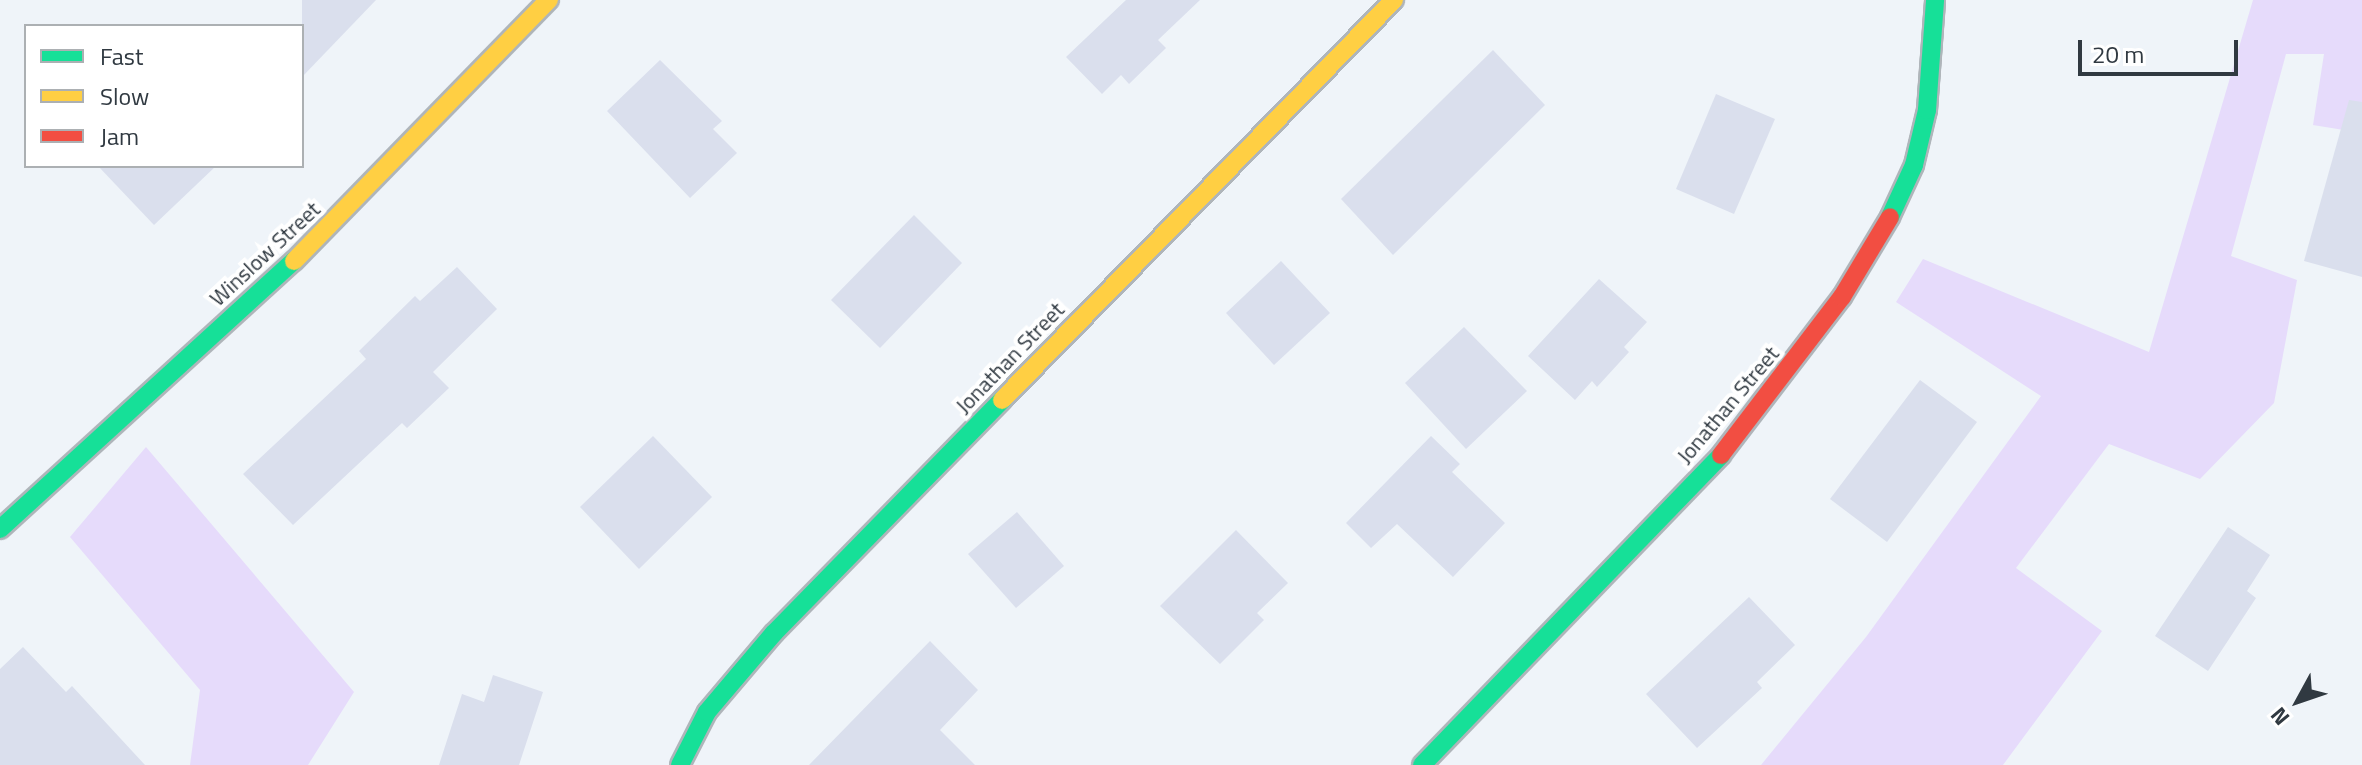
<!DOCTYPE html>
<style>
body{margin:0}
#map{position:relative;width:2362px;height:765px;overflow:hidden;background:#eff4f9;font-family:"Titillium Web",sans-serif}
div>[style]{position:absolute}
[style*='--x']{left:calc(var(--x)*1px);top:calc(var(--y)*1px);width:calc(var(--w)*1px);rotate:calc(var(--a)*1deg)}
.green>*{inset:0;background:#e6dbfb}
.building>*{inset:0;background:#dadfed}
.roads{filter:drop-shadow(2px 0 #afb5ba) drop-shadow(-2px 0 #afb5ba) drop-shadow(0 2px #afb5ba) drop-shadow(0 -2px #afb5ba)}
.fast>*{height:18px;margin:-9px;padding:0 9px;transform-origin:9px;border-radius:9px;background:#16e098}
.slow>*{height:18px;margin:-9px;padding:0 9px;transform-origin:9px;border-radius:9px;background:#ffcf43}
.jam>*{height:18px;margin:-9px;padding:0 9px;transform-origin:9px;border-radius:9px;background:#f24e42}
span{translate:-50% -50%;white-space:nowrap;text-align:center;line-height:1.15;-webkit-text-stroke:8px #fff;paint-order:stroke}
.street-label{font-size:22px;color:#303941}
.legend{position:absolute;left:24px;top:24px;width:280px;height:144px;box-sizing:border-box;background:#fff;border:2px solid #acb0b3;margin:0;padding:10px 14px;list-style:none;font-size:24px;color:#303941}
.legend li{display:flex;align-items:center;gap:16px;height:40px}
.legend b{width:40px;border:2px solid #acb0b3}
.north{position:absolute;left:2258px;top:661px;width:80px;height:80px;-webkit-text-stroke:6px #fff;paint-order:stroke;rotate:230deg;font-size:22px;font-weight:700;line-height:32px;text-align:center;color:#303941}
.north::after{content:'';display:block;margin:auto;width:28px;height:36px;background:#303941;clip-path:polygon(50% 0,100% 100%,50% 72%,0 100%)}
.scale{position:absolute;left:2078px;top:40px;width:160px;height:36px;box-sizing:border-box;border:4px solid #303941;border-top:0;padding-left:10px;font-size:24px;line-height:28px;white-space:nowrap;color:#303941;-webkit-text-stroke:6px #fff;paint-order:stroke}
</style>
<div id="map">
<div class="green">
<div style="clip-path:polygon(2253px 0,2362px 0,2362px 133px,2313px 125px,2324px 54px,2286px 54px,2231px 256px,2297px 280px,2274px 403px,2200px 479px,2109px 444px,2016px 568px,2102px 631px,2003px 765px,1761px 765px,1866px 637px,2041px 396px,1896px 302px,1923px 259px,2149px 352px)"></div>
<div style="clip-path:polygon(146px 447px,354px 692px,308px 765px,190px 765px,200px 690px,70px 537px)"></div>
</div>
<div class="building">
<div style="clip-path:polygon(302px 0,376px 0,302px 77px)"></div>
<div style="clip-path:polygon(1126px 0,1200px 0,1158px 40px,1166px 48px,1129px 84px,1121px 75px,1102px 94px,1066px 57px)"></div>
<div style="clip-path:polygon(1493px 50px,1545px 105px,1393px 255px,1341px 199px)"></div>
<div style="clip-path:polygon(660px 60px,722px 121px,713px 129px,737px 153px,690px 198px,607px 111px)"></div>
<div style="clip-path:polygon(1716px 94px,1775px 119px,1734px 214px,1676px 189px)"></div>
<div style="clip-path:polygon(2349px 100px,2362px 102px,2362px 277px,2304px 261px)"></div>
<div style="clip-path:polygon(98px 166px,216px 166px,154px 225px)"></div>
<div style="clip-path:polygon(914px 215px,962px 263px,880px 348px,831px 300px)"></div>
<div style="clip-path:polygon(1281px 261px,1330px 313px,1274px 365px,1226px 313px)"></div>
<div style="clip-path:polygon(457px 267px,497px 309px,433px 372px,449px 388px,407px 428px,402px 423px,293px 525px,243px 474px,366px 359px,359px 351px,415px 296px,420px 301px)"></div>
<div style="clip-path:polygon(1599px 279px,1647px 322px,1624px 347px,1629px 352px,1597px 387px,1592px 381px,1575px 400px,1528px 356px)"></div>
<div style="clip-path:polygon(1464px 327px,1527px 391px,1466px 449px,1405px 383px)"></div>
<div style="clip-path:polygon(1920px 380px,1977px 422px,1887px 542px,1830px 499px)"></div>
<div style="clip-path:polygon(653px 436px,712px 497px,639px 569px,580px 507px)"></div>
<div style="clip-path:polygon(1431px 436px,1460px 464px,1452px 472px,1505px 523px,1453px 577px,1397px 524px,1371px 548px,1346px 523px)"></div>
<div style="clip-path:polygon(1017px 512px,1064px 566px,1016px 608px,968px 554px)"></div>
<div style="clip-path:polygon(2228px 527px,2270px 555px,2247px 591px,2256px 598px,2208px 671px,2155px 636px)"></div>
<div style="clip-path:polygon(1236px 530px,1288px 583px,1257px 613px,1264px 620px,1220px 664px,1160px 606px)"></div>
<div style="clip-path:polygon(1749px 597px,1795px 645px,1757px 682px,1762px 688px,1697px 748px,1646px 694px)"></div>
<div style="clip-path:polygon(930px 641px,978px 690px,940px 730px,975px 765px,809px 765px)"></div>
<div style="clip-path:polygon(23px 647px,66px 692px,72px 686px,145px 765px,0 765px,0 669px)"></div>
<div style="clip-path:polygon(493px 675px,543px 692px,519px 765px,439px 765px,462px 694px,484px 702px)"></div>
</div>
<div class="roads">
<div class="fast">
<div style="--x:1890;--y:217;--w:57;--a:-65.2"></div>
<div style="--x:1914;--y:165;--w:57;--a:-76.7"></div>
<div style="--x:1927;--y:110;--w:110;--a:-85.8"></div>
<div style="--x:0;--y:529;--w:398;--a:-42.4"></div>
<div style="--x:680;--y:765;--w:59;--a:-63"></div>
<div style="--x:707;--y:712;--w:104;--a:-49.7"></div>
<div style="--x:774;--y:633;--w:326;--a:-45.6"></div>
<div style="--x:1422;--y:765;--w:431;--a:-46"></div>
</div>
<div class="slow">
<div style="--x:294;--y:261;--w:365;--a:-45.7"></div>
<div style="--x:1002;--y:400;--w:560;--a:-45.58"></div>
</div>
<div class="jam">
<div style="--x:1721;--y:455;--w:199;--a:-52.6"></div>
<div style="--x:1842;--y:297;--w:93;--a:-59"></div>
</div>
</div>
<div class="street-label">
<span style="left:265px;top:254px;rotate:-43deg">Winslow Street</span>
<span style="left:1010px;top:358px;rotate:-46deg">Jonathan Street</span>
<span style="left:1728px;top:405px;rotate:-50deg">Jonathan Street</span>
</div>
<ul class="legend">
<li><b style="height:10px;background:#16e098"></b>Fast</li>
<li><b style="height:10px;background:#ffcf43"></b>Slow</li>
<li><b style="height:10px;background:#f24e42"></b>Jam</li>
</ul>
<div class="north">N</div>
<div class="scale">20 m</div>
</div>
